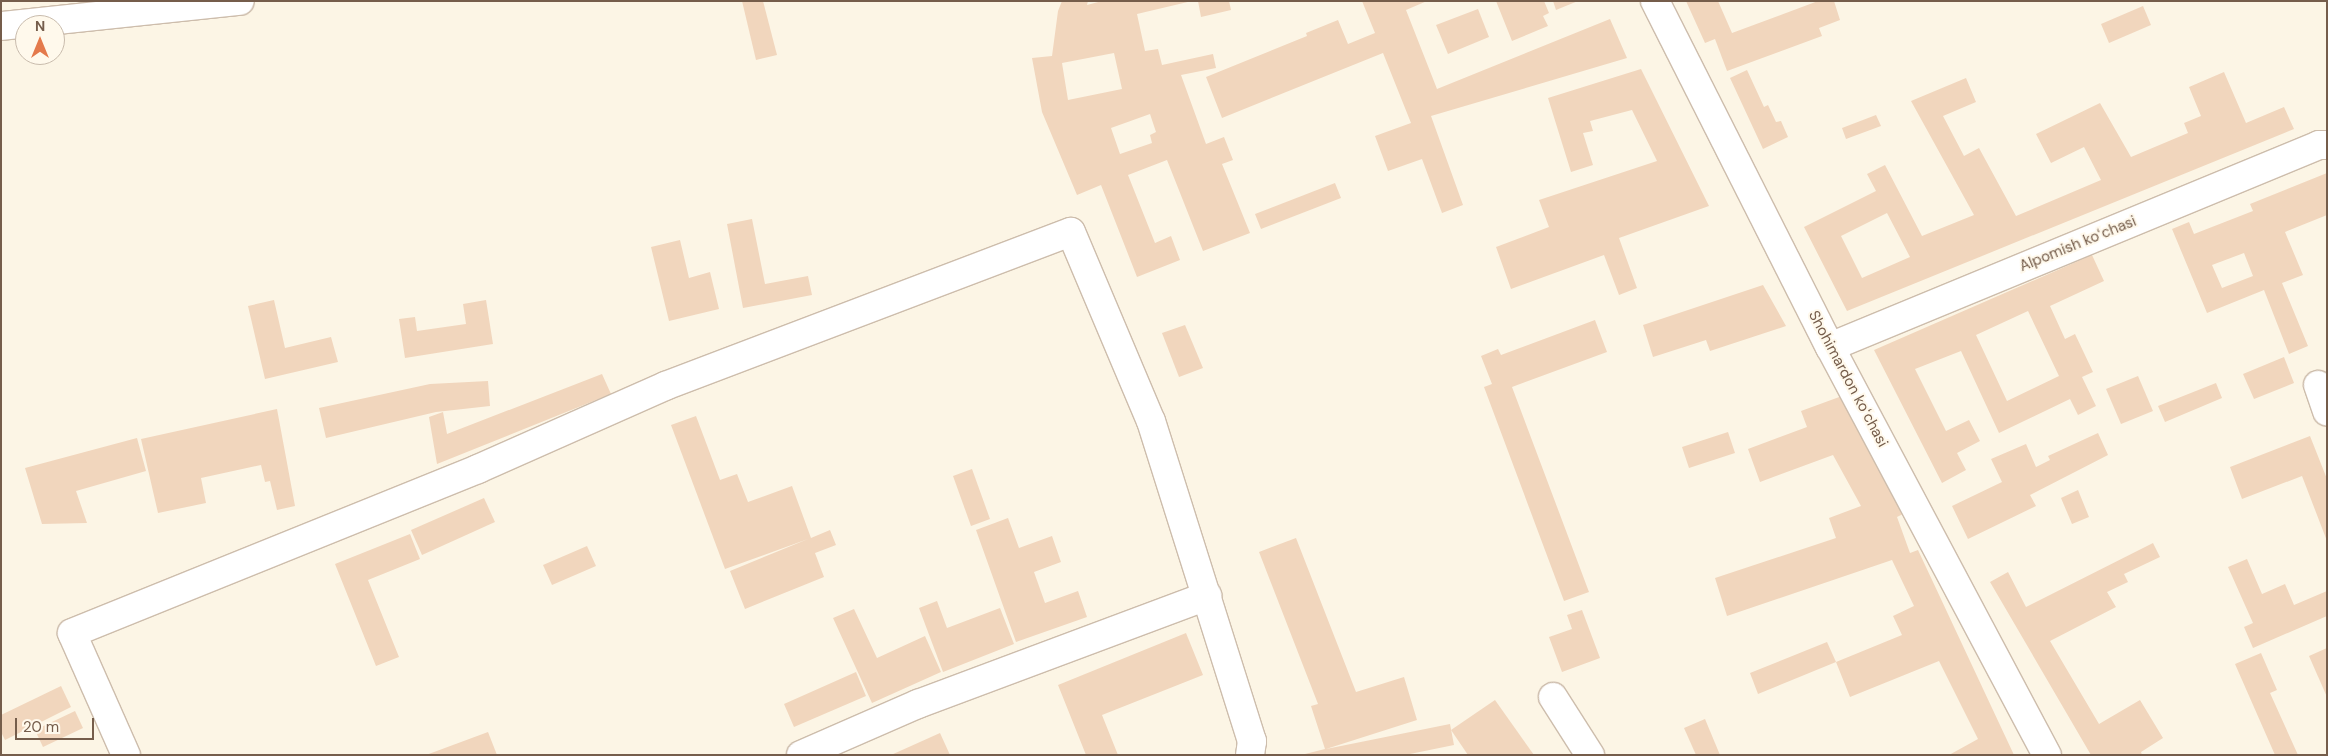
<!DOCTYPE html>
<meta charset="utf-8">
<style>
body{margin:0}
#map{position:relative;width:2328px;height:756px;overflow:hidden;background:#fcf5e5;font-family:"DM Sans",sans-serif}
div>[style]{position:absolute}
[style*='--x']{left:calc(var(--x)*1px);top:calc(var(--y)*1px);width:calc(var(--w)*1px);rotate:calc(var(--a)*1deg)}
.building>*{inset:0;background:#f1d6bd}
.roads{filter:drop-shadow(1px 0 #cdbdac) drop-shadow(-1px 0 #cdbdac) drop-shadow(0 1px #cdbdac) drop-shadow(0 -1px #cdbdac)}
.street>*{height:28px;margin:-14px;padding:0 14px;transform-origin:14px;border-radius:14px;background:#fff}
span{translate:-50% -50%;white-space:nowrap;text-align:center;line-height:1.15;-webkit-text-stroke:4px #fff9ec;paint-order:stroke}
.street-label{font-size:15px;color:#755d4b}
.frame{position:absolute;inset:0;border:2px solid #755d4b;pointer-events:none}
.north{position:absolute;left:15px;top:15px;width:50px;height:50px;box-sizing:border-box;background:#fff9ec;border:1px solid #c8bbac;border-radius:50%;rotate:0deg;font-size:14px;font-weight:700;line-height:20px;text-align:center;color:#755d4b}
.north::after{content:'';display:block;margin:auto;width:18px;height:22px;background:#e47a4c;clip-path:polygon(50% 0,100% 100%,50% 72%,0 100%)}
.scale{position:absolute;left:15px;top:718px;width:79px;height:22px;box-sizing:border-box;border:2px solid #755d4b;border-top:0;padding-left:6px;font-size:15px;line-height:18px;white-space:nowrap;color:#755d4b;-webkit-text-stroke:4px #fff9ec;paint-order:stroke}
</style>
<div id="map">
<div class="building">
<div style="clip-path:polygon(742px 1px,763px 1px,777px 55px,756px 60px)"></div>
<div style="clip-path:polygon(evenodd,1062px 1px,1088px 1px,1087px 5px,1102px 1px,1192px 1px,1137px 14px,1145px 51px,1158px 49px,1162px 65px,1213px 54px,1216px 68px,1181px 75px,1206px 144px,1224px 137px,1233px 160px,1222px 164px,1250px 233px,1203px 251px,1167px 160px,1128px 175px,1155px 243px,1171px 236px,1180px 260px,1137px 277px,1101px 185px,1077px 195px,1042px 112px,1032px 58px,1052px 56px,1058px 11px,1062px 1px,1114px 53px,1122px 89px,1068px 100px,1062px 63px,1114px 53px,1062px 1px,1150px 114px,1156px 132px,1150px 135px,1152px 143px,1120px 154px,1111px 128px,1150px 114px)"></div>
<div style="clip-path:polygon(1198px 1px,1229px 1px,1231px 10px,1201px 17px)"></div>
<div style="clip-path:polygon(1362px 1px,1427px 1px,1406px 10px,1437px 89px,1610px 19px,1627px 58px,1431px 116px,1463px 205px,1442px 213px,1422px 159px,1388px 171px,1375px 136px,1411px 123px,1383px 53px,1222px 118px,1206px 77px,1307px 36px,1306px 33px,1338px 20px,1348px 44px,1375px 33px)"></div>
<div style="clip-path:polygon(1496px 1px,1544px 1px,1549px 13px,1543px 16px,1548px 26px,1512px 41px)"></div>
<div style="clip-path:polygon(1553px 1px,1578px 1px,1556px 10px)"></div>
<div style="clip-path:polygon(1686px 1px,1718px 1px,1732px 33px,1818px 1px,1834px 1px,1840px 20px,1819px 28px,1822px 36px,1727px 71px,1715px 39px,1705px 43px)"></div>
<div style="clip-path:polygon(2143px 6px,2151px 25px,2109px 43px,2101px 24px)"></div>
<div style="clip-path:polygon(1478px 9px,1489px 37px,1448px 54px,1436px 25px)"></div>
<div style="clip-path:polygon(1641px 69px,1709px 206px,1619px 238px,1637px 288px,1619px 295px,1604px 255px,1511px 289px,1496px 247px,1549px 227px,1539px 200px,1657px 161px,1632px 110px,1590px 121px,1593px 131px,1583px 133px,1593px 165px,1571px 172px,1548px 98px)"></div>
<div style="clip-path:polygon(1747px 70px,1764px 107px,1768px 105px,1776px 122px,1781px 121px,1788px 137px,1763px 149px,1730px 78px)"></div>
<div style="clip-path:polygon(evenodd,2224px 72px,2246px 123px,2284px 107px,2294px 129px,1847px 311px,1804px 227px,1876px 191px,1867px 174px,1885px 165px,1922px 236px,1974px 215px,1911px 101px,1966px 78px,1976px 102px,1943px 116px,1964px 156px,1979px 148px,2016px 216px,2101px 180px,2084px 147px,2051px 163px,2036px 134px,2100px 103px,2131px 157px,2188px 133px,2184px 123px,2201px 116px,2189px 87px,2224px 72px,1887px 213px,1910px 257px,1862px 278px,1841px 236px,1887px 213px)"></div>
<div style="clip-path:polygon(1876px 115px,1881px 126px,1846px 139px,1842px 128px)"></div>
<div style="clip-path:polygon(evenodd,2327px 173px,2327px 215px,2285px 232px,2303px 275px,2282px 283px,2308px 346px,2289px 354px,2264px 290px,2207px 313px,2172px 229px,2189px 222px,2194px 234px,2253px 211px,2250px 204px,2327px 173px,2244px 253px,2253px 276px,2222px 288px,2212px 265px,2244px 253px)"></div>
<div style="clip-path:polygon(1335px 183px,1341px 198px,1261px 229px,1255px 214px)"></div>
<div style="clip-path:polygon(752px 219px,765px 284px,808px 276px,812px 295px,743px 308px,727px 224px)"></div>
<div style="clip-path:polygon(680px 240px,689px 278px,710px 272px,719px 309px,669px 321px,651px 247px)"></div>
<div style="clip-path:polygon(evenodd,2092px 255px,2104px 281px,2050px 306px,2065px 339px,2075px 334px,2093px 372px,2082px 377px,2096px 406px,2078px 415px,2070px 399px,1999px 433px,1961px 351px,1915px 369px,1946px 431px,1969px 420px,1980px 441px,1957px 453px,1966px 470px,1942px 483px,1874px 350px,2092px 255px,2028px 311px,2059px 376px,2007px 401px,1976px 335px,2028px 311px)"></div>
<div style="clip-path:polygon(1763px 285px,1786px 326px,1710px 351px,1706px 340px,1653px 357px,1643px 325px)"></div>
<div style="clip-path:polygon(274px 300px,285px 348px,331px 337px,338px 362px,265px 379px,248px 306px)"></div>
<div style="clip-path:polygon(486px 300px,493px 344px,405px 358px,399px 319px,415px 317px,417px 331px,466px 324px,463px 304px)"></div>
<div style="clip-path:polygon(1595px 320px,1607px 352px,1512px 387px,1589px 592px,1564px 601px,1484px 387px,1492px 384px,1481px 356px,1498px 349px,1501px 355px)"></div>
<div style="clip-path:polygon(1185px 325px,1203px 368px,1179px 377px,1162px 333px)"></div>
<div style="clip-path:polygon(2284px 357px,2294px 383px,2254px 399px,2243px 374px)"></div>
<div style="clip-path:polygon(602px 374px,611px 394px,437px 464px,429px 417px,443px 412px,447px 434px)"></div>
<div style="clip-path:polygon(2138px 376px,2153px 411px,2121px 424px,2106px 389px)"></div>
<div style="clip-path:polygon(488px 381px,490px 406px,436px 412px,326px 438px,319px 408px,430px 384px)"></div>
<div style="clip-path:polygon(2216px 383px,2222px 398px,2165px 422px,2158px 406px)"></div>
<div style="clip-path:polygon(1842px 396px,1905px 513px,1897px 517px,1910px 553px,1918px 550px,2014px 755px,1949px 755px,1978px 739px,1939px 661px,1850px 697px,1836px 662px,1902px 635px,1893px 616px,1914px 606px,1892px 560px,1727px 616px,1715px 578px,1836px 538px,1829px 518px,1861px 506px,1833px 455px,1760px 482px,1748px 449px,1807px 427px,1801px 411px)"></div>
<div style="clip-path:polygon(277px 409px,295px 506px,277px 510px,270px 481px,265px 482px,261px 465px,201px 478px,206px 503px,158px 513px,141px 439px)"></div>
<div style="clip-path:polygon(696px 416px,720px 480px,737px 474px,748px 502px,792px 486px,811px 538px,830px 530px,836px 545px,815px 553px,824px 577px,745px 609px,730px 571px,808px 539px,725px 569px,671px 425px)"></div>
<div style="clip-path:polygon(1728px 432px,1735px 453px,1689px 468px,1682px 447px)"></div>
<div style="clip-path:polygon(2098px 433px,2108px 455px,2030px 495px,2036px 506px,1968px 539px,1952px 506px,2002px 482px,1991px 459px,2026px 444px,2036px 467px,2050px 460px,2048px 456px)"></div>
<div style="clip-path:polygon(2310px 436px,2327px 479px,2327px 541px,2302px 476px,2242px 499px,2230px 467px)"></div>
<div style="clip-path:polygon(137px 438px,146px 471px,76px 491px,87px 523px,42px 524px,25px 468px)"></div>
<div style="clip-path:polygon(972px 469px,990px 519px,971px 526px,953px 476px)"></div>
<div style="clip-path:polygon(2078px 490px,2089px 517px,2072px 524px,2061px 498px)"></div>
<div style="clip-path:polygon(484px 498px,495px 522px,422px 555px,411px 530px)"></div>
<div style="clip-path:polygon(1008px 518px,1019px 548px,1052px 536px,1061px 562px,1034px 572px,1045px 603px,1078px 591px,1087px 617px,1016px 642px,976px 530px)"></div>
<div style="clip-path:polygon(410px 534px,420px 559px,368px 580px,399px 657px,376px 666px,335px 564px)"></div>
<div style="clip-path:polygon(1296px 538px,1356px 692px,1404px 677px,1417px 720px,1326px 749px,1450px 724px,1454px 745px,1405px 755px,1301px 755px,1325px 749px,1311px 706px,1318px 704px,1259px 552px)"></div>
<div style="clip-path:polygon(2153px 543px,2160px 557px,2124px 574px,2128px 582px,2107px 592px,2116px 607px,2050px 641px,2099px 724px,2140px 700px,2163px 738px,2141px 752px,2142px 755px,2091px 755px,1990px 582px,2008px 572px,2026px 607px)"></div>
<div style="clip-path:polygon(587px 546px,596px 566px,552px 585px,543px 565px)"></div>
<div style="clip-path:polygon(2247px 559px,2262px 594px,2285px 584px,2294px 605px,2327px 591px,2327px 616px,2253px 648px,2244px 627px,2253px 623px,2228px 567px)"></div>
<div style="clip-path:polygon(937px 601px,947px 628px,1000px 608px,1014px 644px,943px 672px,919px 608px)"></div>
<div style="clip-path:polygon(854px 609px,877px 658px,925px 636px,941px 672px,872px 703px,833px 618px)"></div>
<div style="clip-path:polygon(1582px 610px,1600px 658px,1562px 672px,1549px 637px,1572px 629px,1567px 615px)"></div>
<div style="clip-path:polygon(1186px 633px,1203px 675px,1102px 715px,1118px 755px,1086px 755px,1058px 685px)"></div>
<div style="clip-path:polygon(1827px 642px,1836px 662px,1758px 694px,1750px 673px)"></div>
<div style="clip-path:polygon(2327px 648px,2327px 697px,2309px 656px)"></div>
<div style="clip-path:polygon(2261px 653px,2277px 690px,2270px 693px,2298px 755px,2275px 755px,2235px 664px)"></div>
<div style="clip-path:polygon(856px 672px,866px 696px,794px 727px,784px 704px)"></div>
<div style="clip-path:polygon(61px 686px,71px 707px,5px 740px,1px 732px,1px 715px)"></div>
<div style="clip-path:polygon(1495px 700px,1534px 755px,1468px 755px,1451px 730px)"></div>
<div style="clip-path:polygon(75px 711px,83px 728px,43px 747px,35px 730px)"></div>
<div style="clip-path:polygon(1705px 719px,1720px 755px,1696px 755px,1684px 728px)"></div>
<div style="clip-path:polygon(488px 732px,497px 755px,426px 755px)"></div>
<div style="clip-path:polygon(940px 733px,950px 755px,891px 755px)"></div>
</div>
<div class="roads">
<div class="street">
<div style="--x:1655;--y:1;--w:388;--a:63.2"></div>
<div style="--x:1830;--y:347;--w:462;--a:62"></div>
<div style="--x:1;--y:26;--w:240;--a:-6"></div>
<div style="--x:1830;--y:347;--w:529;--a:-22.44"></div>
<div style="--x:2319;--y:145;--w:8;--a:0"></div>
<div style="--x:2318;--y:385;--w:28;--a:71"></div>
<div style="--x:1553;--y:697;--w:69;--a:57.5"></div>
<div style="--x:126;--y:755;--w:133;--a:-113.9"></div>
<div style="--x:72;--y:633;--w:438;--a:-22"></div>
<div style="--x:478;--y:469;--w:205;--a:-23.9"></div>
<div style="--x:665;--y:386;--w:434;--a:-20.8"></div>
<div style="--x:1071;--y:232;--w:205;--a:67.1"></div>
<div style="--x:1151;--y:421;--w:336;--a:72.5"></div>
<div style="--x:1252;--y:741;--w:14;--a:98"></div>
<div style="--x:801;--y:755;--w:128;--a:-23.6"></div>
<div style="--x:918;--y:704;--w:309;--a:-20.5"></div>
</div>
</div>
<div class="street-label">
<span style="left:2078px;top:244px;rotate:-22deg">Alpomish koʻchasi</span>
<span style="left:1848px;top:379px;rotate:62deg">Shohimardon koʻchasi</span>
</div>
<div class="frame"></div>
<div class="north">N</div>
<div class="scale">20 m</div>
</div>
